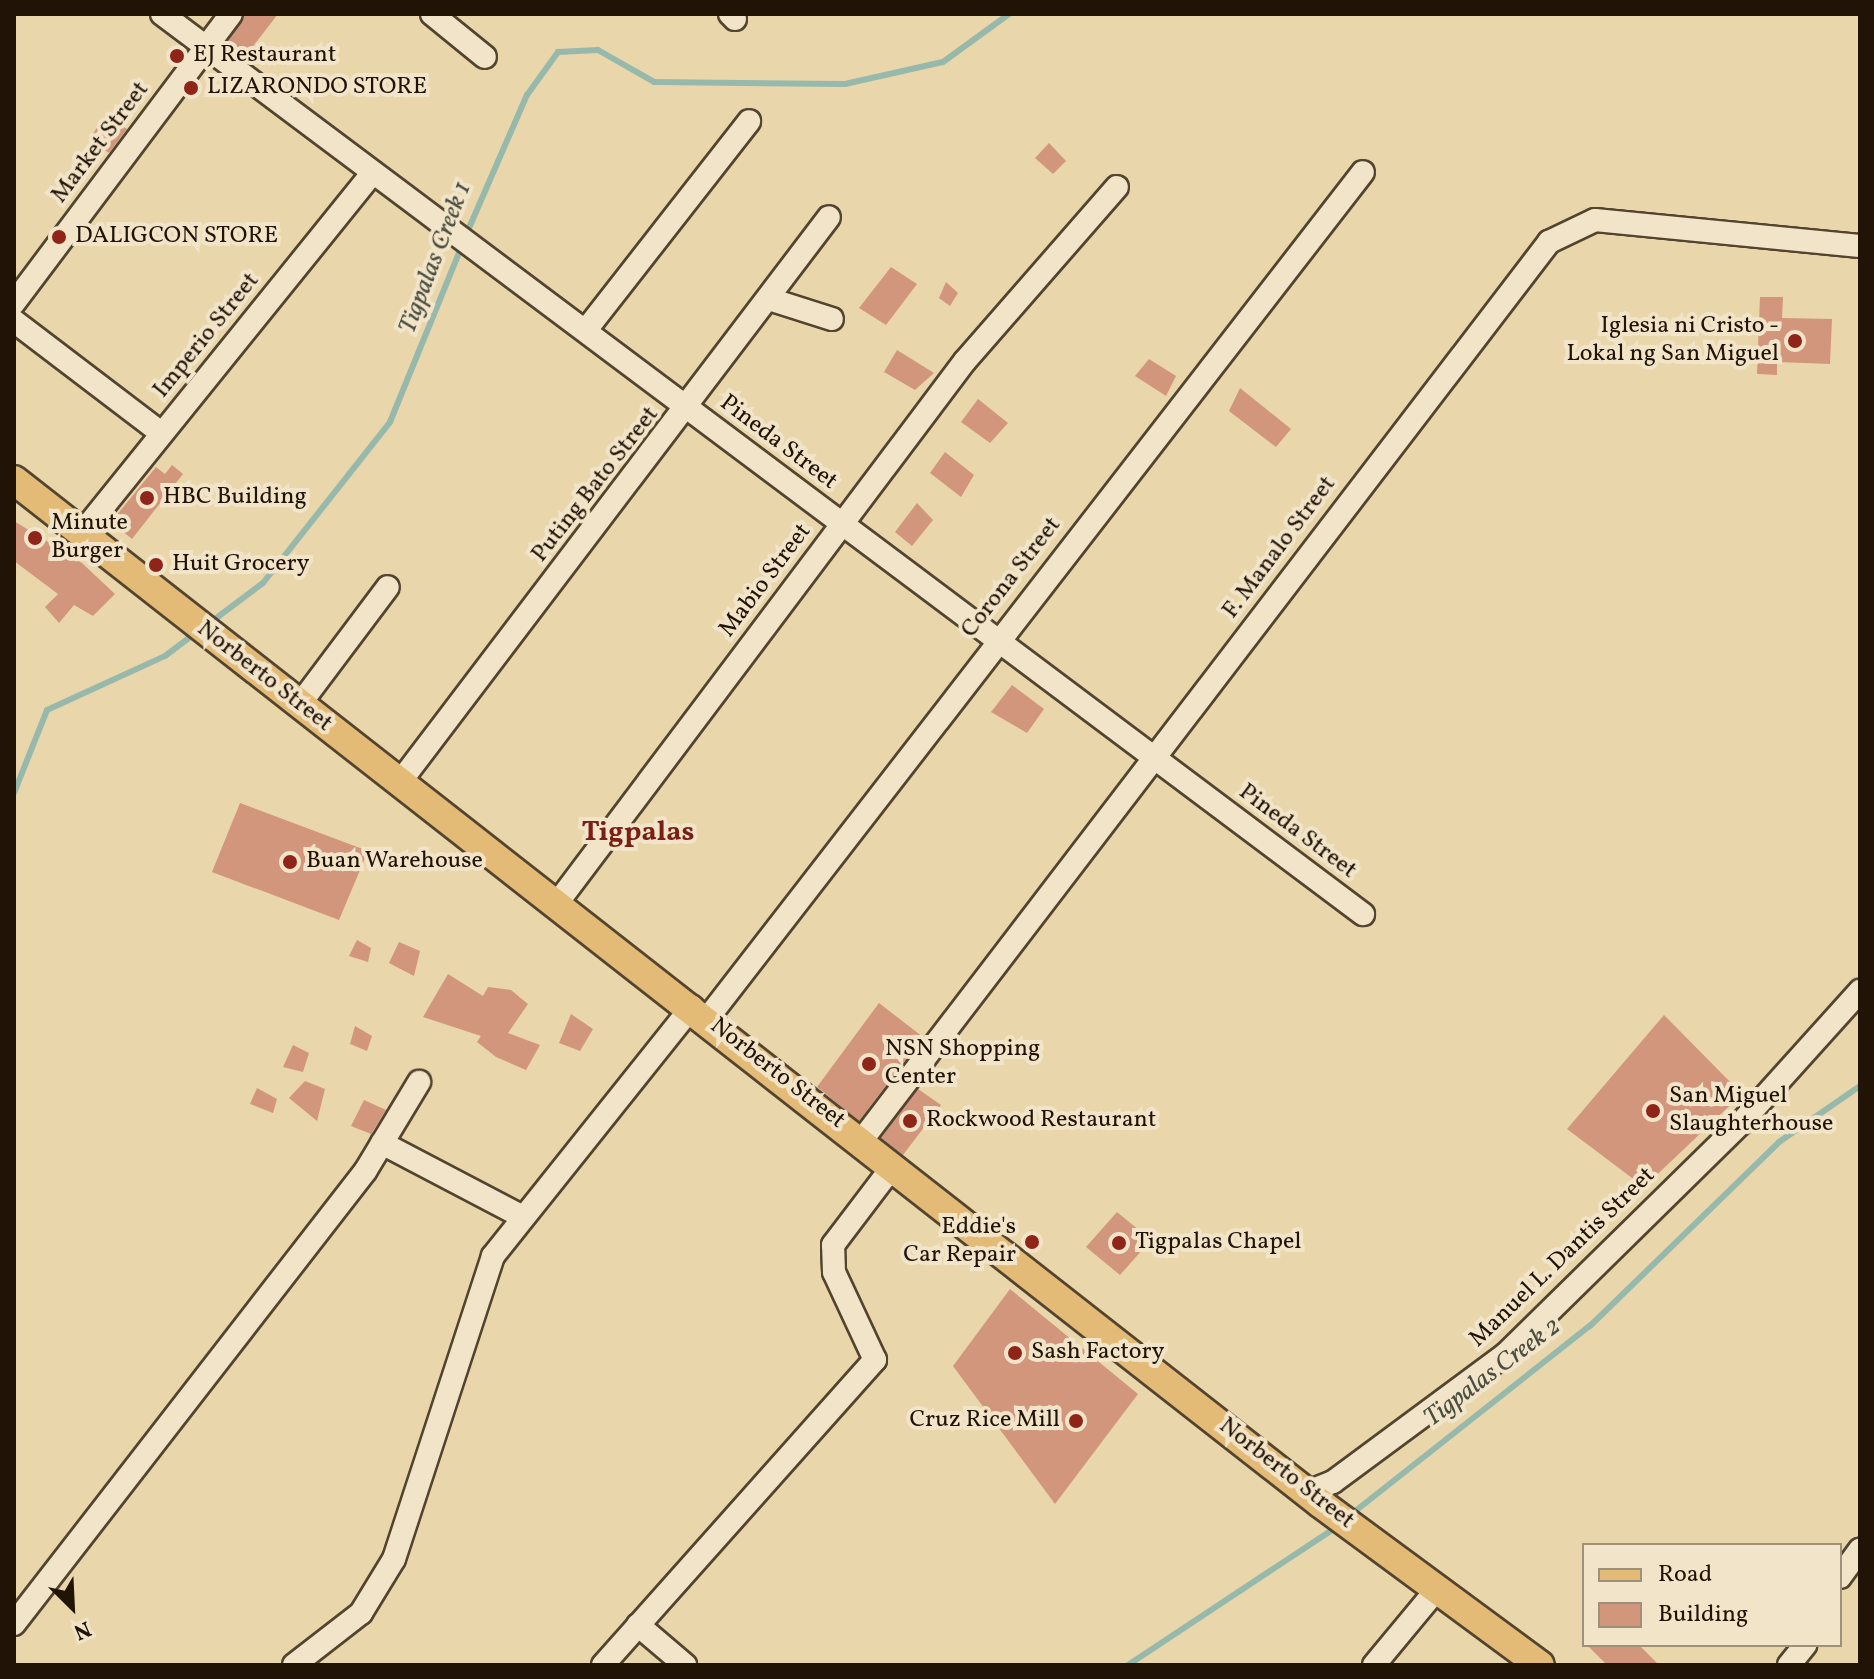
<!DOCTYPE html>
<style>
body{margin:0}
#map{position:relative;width:1874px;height:1679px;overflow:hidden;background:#e9d6ab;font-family:Vollkorn,serif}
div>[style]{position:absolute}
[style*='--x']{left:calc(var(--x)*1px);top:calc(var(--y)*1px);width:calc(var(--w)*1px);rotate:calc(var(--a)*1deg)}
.stream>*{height:6px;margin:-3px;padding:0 3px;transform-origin:3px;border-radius:3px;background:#97b9ab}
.building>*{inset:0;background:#d2967d}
.roads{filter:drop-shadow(2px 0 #53442f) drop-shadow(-2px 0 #53442f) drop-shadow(0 2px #53442f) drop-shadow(0 -2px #53442f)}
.minor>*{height:22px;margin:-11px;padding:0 11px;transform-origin:11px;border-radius:11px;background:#f1e4c8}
.major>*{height:28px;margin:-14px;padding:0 14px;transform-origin:14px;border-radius:14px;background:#e4bb76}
.dots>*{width:22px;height:22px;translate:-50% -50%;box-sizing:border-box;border:4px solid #f1e4c8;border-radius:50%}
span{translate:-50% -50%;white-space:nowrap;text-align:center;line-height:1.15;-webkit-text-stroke:8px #f1e4c8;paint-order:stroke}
.poi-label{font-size:24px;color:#211306}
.left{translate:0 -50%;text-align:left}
.right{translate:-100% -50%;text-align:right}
.street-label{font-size:24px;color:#211306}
.water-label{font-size:26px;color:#4a4d40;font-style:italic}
.quarter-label{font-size:28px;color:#7a1f14;font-weight:700}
.frame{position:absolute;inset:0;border:16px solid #211306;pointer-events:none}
.legend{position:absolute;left:1582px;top:1543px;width:260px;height:104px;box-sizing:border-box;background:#f1e4c8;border:2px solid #9e907a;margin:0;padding:10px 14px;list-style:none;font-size:24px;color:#211306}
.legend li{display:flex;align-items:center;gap:16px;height:40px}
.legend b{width:40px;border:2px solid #9e907a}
.north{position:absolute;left:32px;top:1567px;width:80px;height:80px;-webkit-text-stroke:6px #f1e4c8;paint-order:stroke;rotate:156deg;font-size:22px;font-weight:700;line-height:32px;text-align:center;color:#211306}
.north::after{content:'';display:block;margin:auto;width:28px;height:36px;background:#211306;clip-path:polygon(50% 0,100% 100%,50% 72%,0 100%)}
</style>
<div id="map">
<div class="stream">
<div style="--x:466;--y:235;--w:153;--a:-66.5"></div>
<div style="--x:527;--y:95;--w:53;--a:-54.2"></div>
<div style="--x:558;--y:52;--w:40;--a:-2.9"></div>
<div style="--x:598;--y:50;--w:64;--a:29.7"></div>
<div style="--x:654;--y:82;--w:191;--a:0.6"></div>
<div style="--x:845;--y:84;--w:100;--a:-12.7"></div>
<div style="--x:943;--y:62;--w:82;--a:-36"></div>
<div style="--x:211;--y:622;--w:65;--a:-36.9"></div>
<div style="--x:263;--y:583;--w:205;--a:-51.7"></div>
<div style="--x:390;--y:422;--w:190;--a:-67.8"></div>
<div style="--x:14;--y:793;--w:89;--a:-68.3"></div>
<div style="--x:47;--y:710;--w:130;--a:-24.6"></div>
<div style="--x:165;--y:656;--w:38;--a:-37"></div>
<div style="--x:1349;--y:1516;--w:307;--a:-38.3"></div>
<div style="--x:1590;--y:1326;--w:264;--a:-44.2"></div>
<div style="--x:1779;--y:1142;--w:98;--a:-34.7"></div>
<div style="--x:1128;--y:1665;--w:252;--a:-33.5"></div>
</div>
<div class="building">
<div style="clip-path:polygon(245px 14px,278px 14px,244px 58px,226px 44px)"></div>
<div style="clip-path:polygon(106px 115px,127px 129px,109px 153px,89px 139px)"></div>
<div style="clip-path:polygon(1049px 143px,1066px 161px,1053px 174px,1035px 158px)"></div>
<div style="clip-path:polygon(891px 267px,917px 284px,886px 325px,859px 308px)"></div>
<div style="clip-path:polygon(946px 282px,958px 293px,950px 306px,939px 298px)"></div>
<div style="clip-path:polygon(1760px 297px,1783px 297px,1782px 318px,1832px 319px,1830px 364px,1777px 362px,1777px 375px,1757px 374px)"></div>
<div style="clip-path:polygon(897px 350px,934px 373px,915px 390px,884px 372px)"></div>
<div style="clip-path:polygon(1149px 359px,1176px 376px,1166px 396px,1135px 376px)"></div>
<div style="clip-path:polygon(1240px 388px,1291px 429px,1276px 447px,1229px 411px)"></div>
<div style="clip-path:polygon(978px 399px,1008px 423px,990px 443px,961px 422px)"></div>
<div style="clip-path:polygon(945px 452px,974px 475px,961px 497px,930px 473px)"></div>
<div style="clip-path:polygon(172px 465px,183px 474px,132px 539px,111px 522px,156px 467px,165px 474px)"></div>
<div style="clip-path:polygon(917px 503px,933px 520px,912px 546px,895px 532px)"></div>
<div style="clip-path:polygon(14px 521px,82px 563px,115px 594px,93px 616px,74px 605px,59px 623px,45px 607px,58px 594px,14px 561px)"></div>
<div style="clip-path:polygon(1012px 685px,1044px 709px,1027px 733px,991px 712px)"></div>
<div style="clip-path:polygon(240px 803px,368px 851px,339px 920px,212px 872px)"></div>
<div style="clip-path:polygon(357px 940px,371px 948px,368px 962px,349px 956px)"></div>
<div style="clip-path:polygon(399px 942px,420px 951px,414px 976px,389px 963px)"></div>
<div style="clip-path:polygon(448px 974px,483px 996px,488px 987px,511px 990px,528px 1004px,508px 1033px,540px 1045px,526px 1070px,496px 1057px,477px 1042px,481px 1036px,423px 1017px)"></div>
<div style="clip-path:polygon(879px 1003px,923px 1037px,859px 1121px,817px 1087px)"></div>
<div style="clip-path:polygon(571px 1014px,593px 1029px,580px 1051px,559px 1043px)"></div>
<div style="clip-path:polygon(1664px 1015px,1742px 1094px,1644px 1187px,1567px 1129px)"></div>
<div style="clip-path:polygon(355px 1026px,372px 1036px,367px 1051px,350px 1044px)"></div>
<div style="clip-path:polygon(293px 1045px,309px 1053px,303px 1072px,283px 1067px)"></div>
<div style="clip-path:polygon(305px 1081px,325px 1089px,317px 1121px,289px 1098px)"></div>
<div style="clip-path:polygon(257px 1088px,277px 1099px,273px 1113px,250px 1104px)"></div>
<div style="clip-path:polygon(918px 1089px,941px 1105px,903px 1155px,881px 1138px)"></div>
<div style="clip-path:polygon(364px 1100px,386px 1110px,371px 1134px,351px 1126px)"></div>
<div style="clip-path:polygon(1117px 1212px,1151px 1240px,1120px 1275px,1086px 1247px)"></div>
<div style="clip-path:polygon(1010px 1289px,1138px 1394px,1055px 1504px,953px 1366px)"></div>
<div style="clip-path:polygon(1587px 1645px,1639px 1645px,1659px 1665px,1607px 1665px)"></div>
</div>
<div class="roads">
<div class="minor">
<div style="--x:162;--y:14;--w:1501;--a:36.85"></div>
<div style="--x:432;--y:14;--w:68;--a:39.1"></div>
<div style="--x:730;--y:14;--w:7;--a:45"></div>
<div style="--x:769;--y:299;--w:66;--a:17.6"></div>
<div style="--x:14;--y:303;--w:361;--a:-53.1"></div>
<div style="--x:14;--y:321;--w:185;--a:37.3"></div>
<div style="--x:586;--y:330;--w:265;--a:-52"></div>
<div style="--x:82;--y:533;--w:463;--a:-51.1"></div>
<div style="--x:300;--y:704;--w:146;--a:-53.1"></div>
<div style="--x:400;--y:782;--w:709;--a:-52.79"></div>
<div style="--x:558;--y:902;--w:677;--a:-53.05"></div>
<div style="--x:965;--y:361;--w:231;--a:-48.9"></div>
<div style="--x:707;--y:1019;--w:1071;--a:-52.24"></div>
<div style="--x:862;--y:1140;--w:1131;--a:-52.58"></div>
<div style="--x:1549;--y:242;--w:51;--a:-25.6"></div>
<div style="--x:1595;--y:220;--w:266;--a:5.6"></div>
<div style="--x:382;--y:1143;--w:159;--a:27.7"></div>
<div style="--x:1308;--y:1492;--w:27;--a:-22"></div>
<div style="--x:1333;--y:1482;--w:215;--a:-36.5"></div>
<div style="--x:1506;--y:1354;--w:330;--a:-44.5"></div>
<div style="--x:1741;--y:1123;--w:178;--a:-48"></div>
<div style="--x:1840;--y:1577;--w:34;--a:-54"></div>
<div style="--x:14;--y:1624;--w:574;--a:-52.21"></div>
<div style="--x:366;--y:1170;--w:103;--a:-58.9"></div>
<div style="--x:638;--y:1625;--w:62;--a:40.4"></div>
<div style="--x:294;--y:1665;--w:85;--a:-37.8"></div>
<div style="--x:361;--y:1613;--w:63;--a:-58.6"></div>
<div style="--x:394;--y:1559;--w:319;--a:-71.9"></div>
<div style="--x:493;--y:1256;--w:319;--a:-51.4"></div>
<div style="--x:603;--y:1665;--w:409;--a:-48.3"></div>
<div style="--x:875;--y:1360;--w:97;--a:-115"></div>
<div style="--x:834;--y:1272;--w:27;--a:-92"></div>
<div style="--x:833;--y:1245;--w:99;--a:-52.8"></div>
<div style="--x:1374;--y:1665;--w:100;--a:-50.3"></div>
<div style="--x:1789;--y:1665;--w:26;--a:-51"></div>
</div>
<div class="major">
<div style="--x:14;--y:480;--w:1659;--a:38.07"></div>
<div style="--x:1320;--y:1503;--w:273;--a:36.4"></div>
</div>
</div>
<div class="dots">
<div style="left:177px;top:56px;background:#8f2418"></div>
<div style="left:191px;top:88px;background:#8f2418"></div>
<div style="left:59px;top:237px;background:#8f2418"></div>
<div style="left:1795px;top:341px;background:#8f2418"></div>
<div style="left:147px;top:498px;background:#8f2418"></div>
<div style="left:35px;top:538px;background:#8f2418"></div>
<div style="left:156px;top:565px;background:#8f2418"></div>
<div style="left:290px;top:862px;background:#8f2418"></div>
<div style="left:869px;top:1064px;background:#8f2418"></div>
<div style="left:1653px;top:1111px;background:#8f2418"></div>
<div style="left:910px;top:1121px;background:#8f2418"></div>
<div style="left:1032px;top:1242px;background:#8f2418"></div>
<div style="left:1119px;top:1243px;background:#8f2418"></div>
<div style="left:1015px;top:1353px;background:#8f2418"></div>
<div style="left:1076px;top:1421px;background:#8f2418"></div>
</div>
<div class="poi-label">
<span class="left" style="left:193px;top:56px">EJ Restaurant</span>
<span class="left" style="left:207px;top:88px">LIZARONDO STORE</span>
<span class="left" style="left:75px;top:237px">DALIGCON STORE</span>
<span class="right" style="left:1779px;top:341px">Iglesia ni Cristo -<br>Lokal ng San Miguel</span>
<span class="left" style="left:163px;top:498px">HBC Building</span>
<span class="left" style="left:51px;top:538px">Minute<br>Burger</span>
<span class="left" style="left:172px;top:565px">Huit Grocery</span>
<span class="left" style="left:306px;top:862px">Buan Warehouse</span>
<span class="left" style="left:885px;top:1064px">NSN Shopping<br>Center</span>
<span class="left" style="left:1669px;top:1111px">San Miguel<br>Slaughterhouse</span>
<span class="left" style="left:926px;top:1121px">Rockwood Restaurant</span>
<span class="right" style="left:1016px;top:1242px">Eddie's<br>Car Repair</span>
<span class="left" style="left:1135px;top:1243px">Tigpalas Chapel</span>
<span class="left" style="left:1031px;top:1353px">Sash Factory</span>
<span class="right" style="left:1060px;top:1421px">Cruz Rice Mill</span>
</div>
<div class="street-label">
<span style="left:101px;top:143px;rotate:-53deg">Market Street</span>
<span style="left:207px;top:336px;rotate:-51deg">Imperio Street</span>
<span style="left:778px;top:443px;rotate:37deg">Pineda Street</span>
<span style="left:596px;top:485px;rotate:-52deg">Puting Bato Street</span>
<span style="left:1280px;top:548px;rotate:-53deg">F. Manalo Street</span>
<span style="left:1012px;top:578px;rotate:-52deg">Corona Street</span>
<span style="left:766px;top:581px;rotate:-53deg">Mabio Street</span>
<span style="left:264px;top:677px;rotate:38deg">Norberto Street</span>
<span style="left:1297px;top:832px;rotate:37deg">Pineda Street</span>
<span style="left:777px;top:1074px;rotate:38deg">Norberto Street</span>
<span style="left:1563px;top:1258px;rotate:-44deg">Manuel L. Dantis Street</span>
<span style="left:1286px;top:1474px;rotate:38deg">Norberto Street</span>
</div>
<div class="water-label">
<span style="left:436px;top:258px;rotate:-69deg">Tigpalas Creek 1</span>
<span style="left:1493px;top:1373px;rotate:-37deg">Tigpalas Creek 2</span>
</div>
<div class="quarter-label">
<span style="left:638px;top:833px">Tigpalas</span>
</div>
<div class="frame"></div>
<ul class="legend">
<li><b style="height:10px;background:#e4bb76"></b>Road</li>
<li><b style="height:22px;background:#d2967d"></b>Building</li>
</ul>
<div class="north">N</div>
</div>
